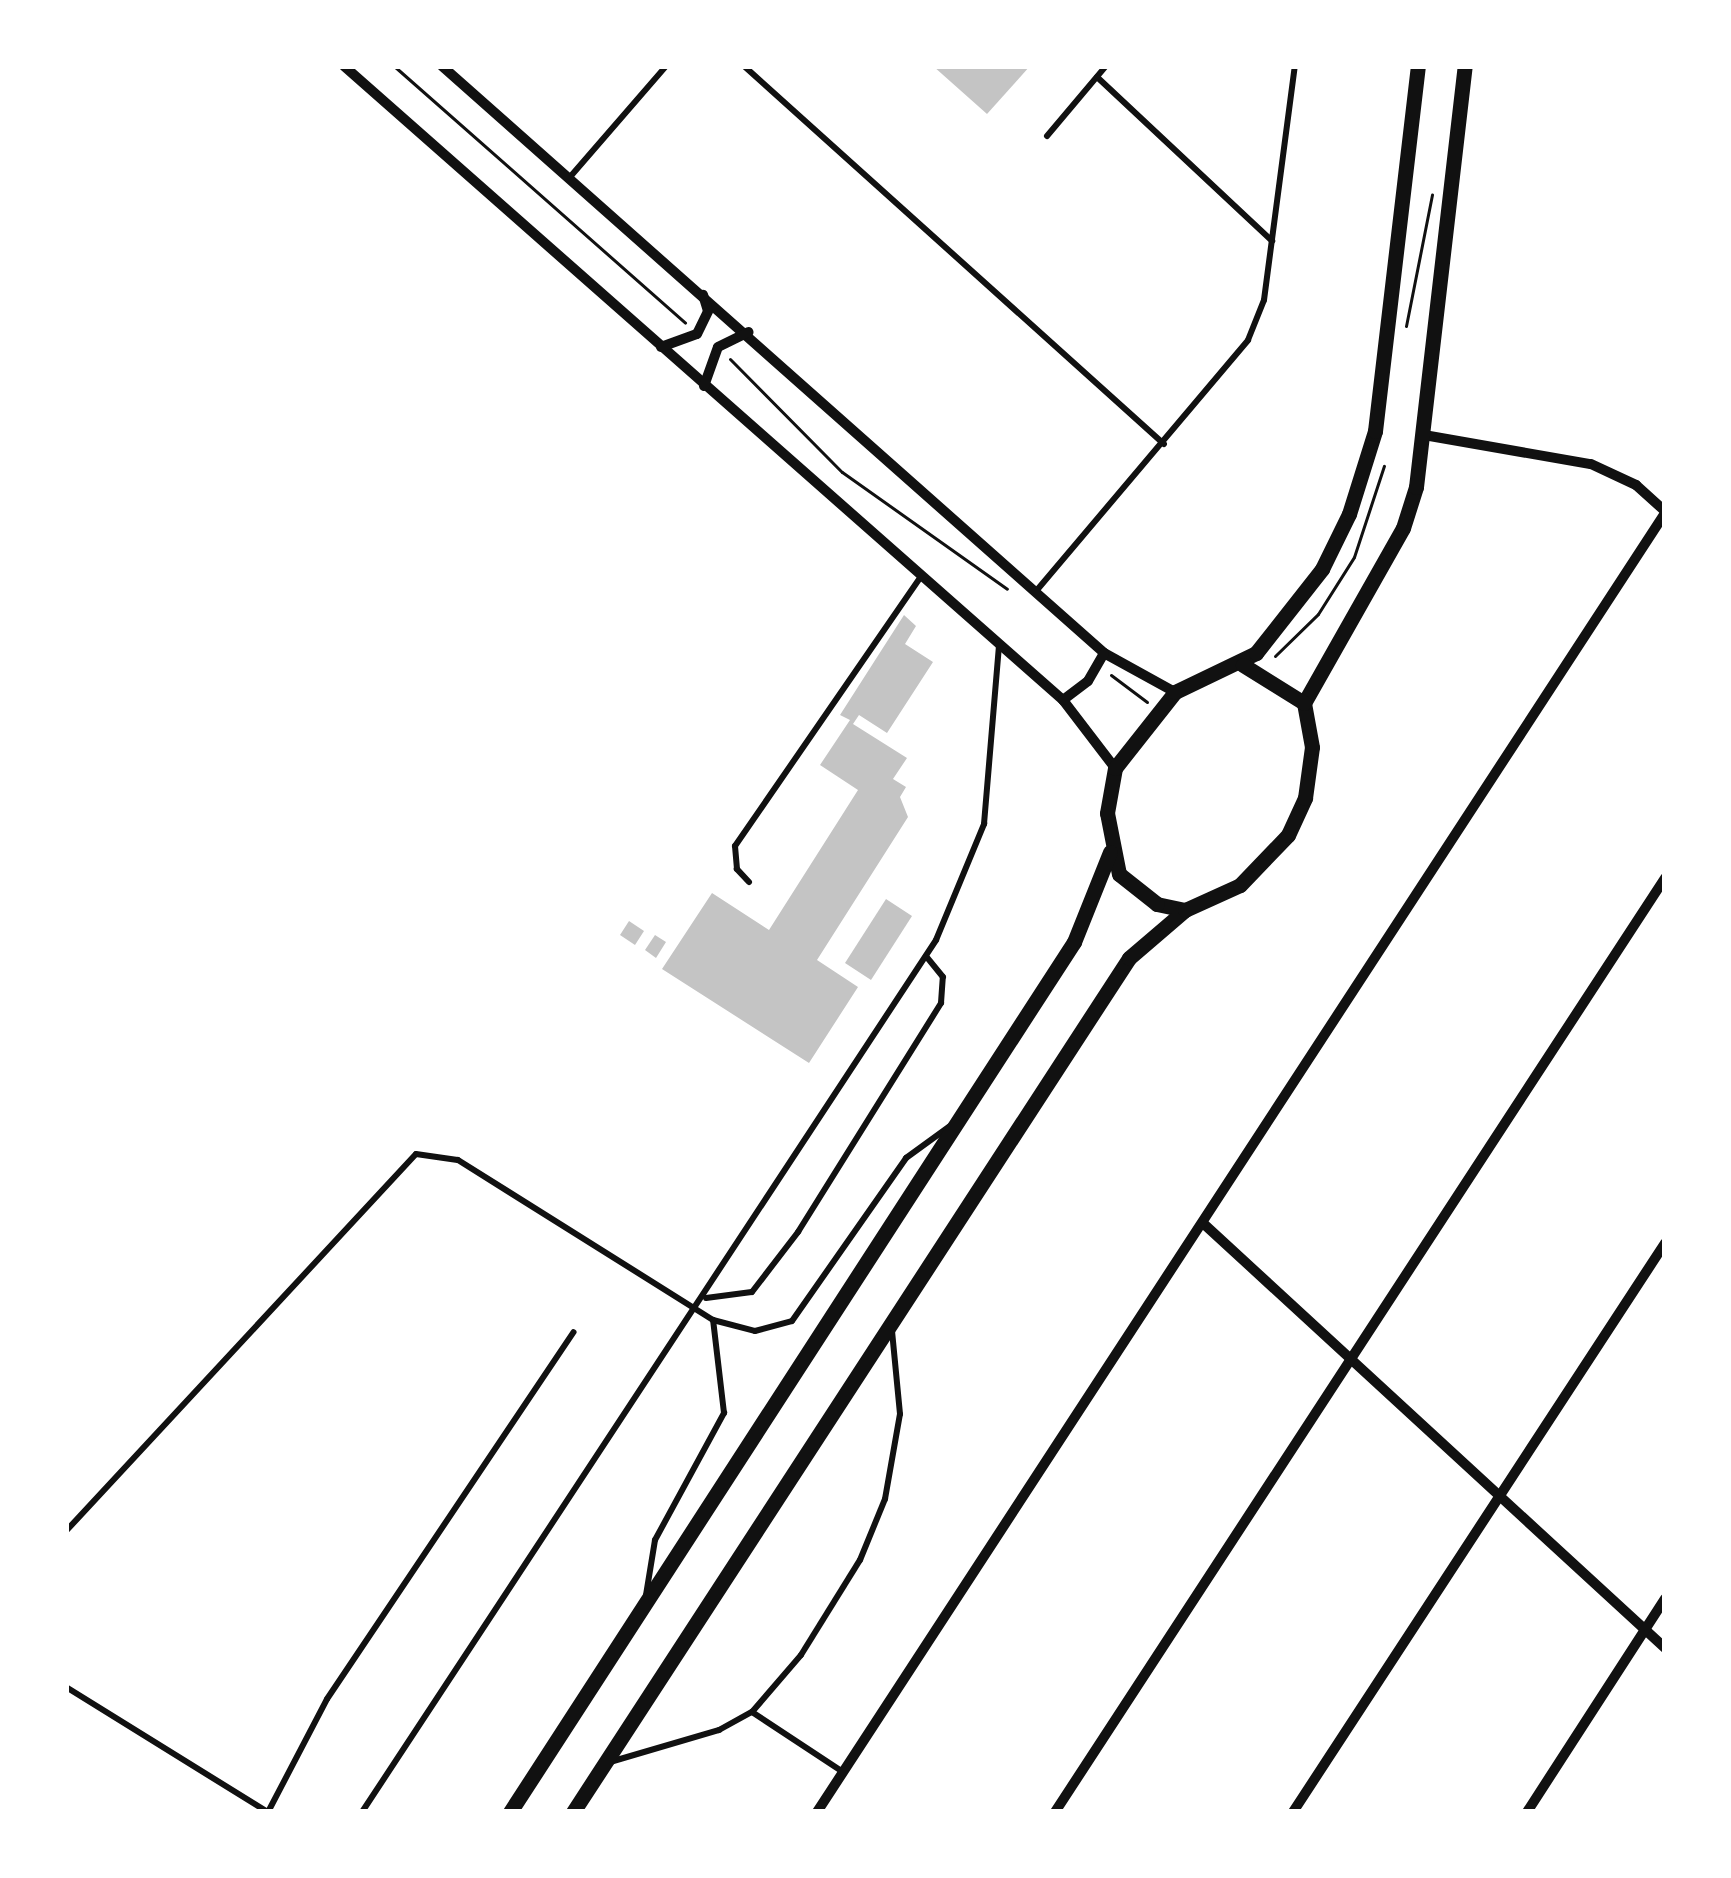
<!DOCTYPE html>
<style>
body{margin:0}
#map{position:relative;width:1731px;height:1878px;overflow:hidden;background:#fff;font-family:"Alegreya Sans",sans-serif}
div>[style]{position:absolute}
[style*='--x']{left:calc(var(--x)*1px);top:calc(var(--y)*1px);width:calc(var(--w)*1px);rotate:calc(var(--a)*1deg)}
.building>*{inset:0;background:#c4c4c4}
.path>*{height:3px;margin:-1.5px;padding:0 1.5px;transform-origin:1.5px;border-radius:1.5px;background:#111}
.service>*{height:6px;margin:-3px;padding:0 3px;transform-origin:3px;border-radius:3px;background:#111}
.minor>*{height:10px;margin:-5px;padding:0 5px;transform-origin:5px;border-radius:5px;background:#111}
.secondary>*{height:15px;margin:-7.5px;padding:0 7.5px;transform-origin:7.5px;border-radius:7.5px;background:#111}
span{translate:-50% -50%;white-space:nowrap;text-align:center;line-height:1.15;-webkit-text-stroke:9px #fff;paint-order:stroke}
.frame{position:absolute;inset:0;border:69px solid #fff;pointer-events:none}
</style>
<div id="map">
<div class="building">
<div style="clip-path:polygon(933px 66px,1030px 66px,987px 114px)"></div>
<div style="clip-path:polygon(904px 615px,916px 626px,905px 644px,933px 662px,887px 733px,859px 715px,853px 724px,907px 758px,893px 779px,906px 787px,900px 797px,908px 817px,817px 960px,858px 987px,809px 1063px,662px 969px,712px 893px,769px 930px,858px 790px,820px 765px,850px 720px,840px 715px)"></div>
<div style="clip-path:polygon(886px 899px,912px 916px,871px 980px,845px 963px)"></div>
<div style="clip-path:polygon(629px 921px,644px 931px,635px 945px,620px 935px)"></div>
<div style="clip-path:polygon(655px 935px,666px 942px,656px 958px,645px 950px)"></div>
</div>
<div class="path">
<div style="--x:394;--y:66;--w:388;--a:41.4"></div>
<div style="--x:1406;--y:326;--w:134;--a:-78.8"></div>
<div style="--x:730;--y:359;--w:159;--a:45.3"></div>
<div style="--x:842;--y:472;--w:202;--a:35.3"></div>
<div style="--x:1275;--y:656;--w:60;--a:-44.3"></div>
<div style="--x:1318;--y:614;--w:67;--a:-57.7"></div>
<div style="--x:1354;--y:557;--w:96;--a:-71.8"></div>
<div style="--x:1111;--y:675;--w:45;--a:36.9"></div>
</div>
<div class="service">
<div style="--x:744;--y:66;--w:565;--a:41.99"></div>
<div style="--x:1097;--y:77;--w:240;--a:43.1"></div>
<div style="--x:1047;--y:136;--w:92;--a:-49.9"></div>
<div style="--x:570;--y:177;--w:147;--a:-49.1"></div>
<div style="--x:1037;--y:590;--w:327;--a:-49.8"></div>
<div style="--x:1248;--y:340;--w:43;--a:-68.2"></div>
<div style="--x:1264;--y:300;--w:236;--a:-82.5"></div>
<div style="--x:749;--y:882;--w:18;--a:-133"></div>
<div style="--x:737;--y:869;--w:23;--a:-95"></div>
<div style="--x:735;--y:846;--w:329;--a:-55.4"></div>
<div style="--x:706;--y:1298;--w:46;--a:-7.4"></div>
<div style="--x:752;--y:1292;--w:76;--a:-52.5"></div>
<div style="--x:798;--y:1232;--w:270;--a:-58"></div>
<div style="--x:941;--y:1003;--w:26;--a:-86"></div>
<div style="--x:943;--y:977;--w:27;--a:-129"></div>
<div style="--x:66;--y:1531;--w:514;--a:-47.13"></div>
<div style="--x:416;--y:1154;--w:42;--a:8.1"></div>
<div style="--x:458;--y:1160;--w:301;--a:32.1"></div>
<div style="--x:713;--y:1320;--w:43;--a:14.7"></div>
<div style="--x:755;--y:1331;--w:38;--a:-15"></div>
<div style="--x:792;--y:1321;--w:199;--a:-55"></div>
<div style="--x:906;--y:1158;--w:54;--a:-36"></div>
<div style="--x:646;--y:1595;--w:56;--a:-80.7"></div>
<div style="--x:655;--y:1540;--w:145;--a:-61.5"></div>
<div style="--x:724;--y:1413;--w:94;--a:-96.7"></div>
<div style="--x:66;--y:1687;--w:235;--a:31.8"></div>
<div style="--x:752;--y:1712;--w:109;--a:33.4"></div>
<div style="--x:610;--y:1762;--w:114;--a:-16.4"></div>
<div style="--x:719;--y:1730;--w:38;--a:-29"></div>
<div style="--x:752;--y:1712;--w:75;--a:-49.3"></div>
<div style="--x:801;--y:1655;--w:112;--a:-58.2"></div>
<div style="--x:860;--y:1560;--w:66;--a:-67.7"></div>
<div style="--x:885;--y:1499;--w:86;--a:-80"></div>
<div style="--x:900;--y:1414;--w:83;--a:-95.5"></div>
<div style="--x:268;--y:1812;--w:127;--a:-62.4"></div>
<div style="--x:327;--y:1699;--w:442;--a:-56.1"></div>
<div style="--x:362;--y:1812;--w:1044;--a:-56.64"></div>
<div style="--x:936;--y:940;--w:126;--a:-67.5"></div>
<div style="--x:984;--y:824;--w:180;--a:-85.2"></div>
</div>
<div class="minor">
<div style="--x:344;--y:66;--w:959;--a:41.41"></div>
<div style="--x:1063;--y:700;--w:86;--a:52.6"></div>
<div style="--x:442;--y:66;--w:885;--a:41.56"></div>
<div style="--x:1104;--y:653;--w:81;--a:28.8"></div>
<div style="--x:661;--y:347;--w:38;--a:-20"></div>
<div style="--x:697;--y:334;--w:25;--a:-64"></div>
<div style="--x:708;--y:311;--w:17;--a:-107"></div>
<div style="--x:704;--y:386;--w:41;--a:-70.3"></div>
<div style="--x:718;--y:347;--w:34;--a:-26"></div>
<div style="--x:1424;--y:435;--w:169;--a:9.9"></div>
<div style="--x:1591;--y:464;--w:50;--a:25"></div>
<div style="--x:1636;--y:485;--w:39;--a:42"></div>
<div style="--x:1063;--y:700;--w:31;--a:-37"></div>
<div style="--x:1088;--y:681;--w:32;--a:-60"></div>
<div style="--x:1205;--y:1225;--w:625;--a:42.6"></div>
<div style="--x:817;--y:1812;--w:1551;--a:-56.86"></div>
<div style="--x:1055;--y:1812;--w:1116;--a:-56.85"></div>
<div style="--x:1293;--y:1812;--w:680;--a:-56.82"></div>
<div style="--x:1527;--y:1812;--w:254;--a:-57.1"></div>
</div>
<div class="secondary">
<div style="--x:1304;--y:703;--w:201;--a:-60.5"></div>
<div style="--x:1403;--y:528;--w:43;--a:-72.4"></div>
<div style="--x:1416;--y:487;--w:424;--a:-83.4"></div>
<div style="--x:1185;--y:910;--w:29;--a:-168"></div>
<div style="--x:1157;--y:904;--w:48;--a:-141.7"></div>
<div style="--x:1119;--y:874;--w:62;--a:-101.1"></div>
<div style="--x:1107;--y:813;--w:46;--a:-79.9"></div>
<div style="--x:1115;--y:768;--w:97;--a:-51.7"></div>
<div style="--x:1175;--y:692;--w:90;--a:-25.7"></div>
<div style="--x:1256;--y:653;--w:107;--a:-51.8"></div>
<div style="--x:1322;--y:569;--w:61;--a:-63.9"></div>
<div style="--x:1349;--y:514;--w:87;--a:-72.6"></div>
<div style="--x:1375;--y:431;--w:368;--a:-83.3"></div>
<div style="--x:510;--y:1812;--w:1037;--a:-57.05"></div>
<div style="--x:1074;--y:942;--w:97;--a:-68.2"></div>
<div style="--x:573;--y:1812;--w:1019;--a:-56.93"></div>
<div style="--x:1129;--y:958;--w:74;--a:-40.6"></div>
<div style="--x:1185;--y:910;--w:60;--a:-24.4"></div>
<div style="--x:1240;--y:885;--w:69;--a:-46.2"></div>
<div style="--x:1288;--y:835;--w:41;--a:-65.3"></div>
<div style="--x:1305;--y:798;--w:51;--a:-82.2"></div>
<div style="--x:1312;--y:747;--w:45;--a:-100.3"></div>
<div style="--x:1304;--y:703;--w:72;--a:-148.1"></div>
</div>
<div class="frame"></div>
</div>
